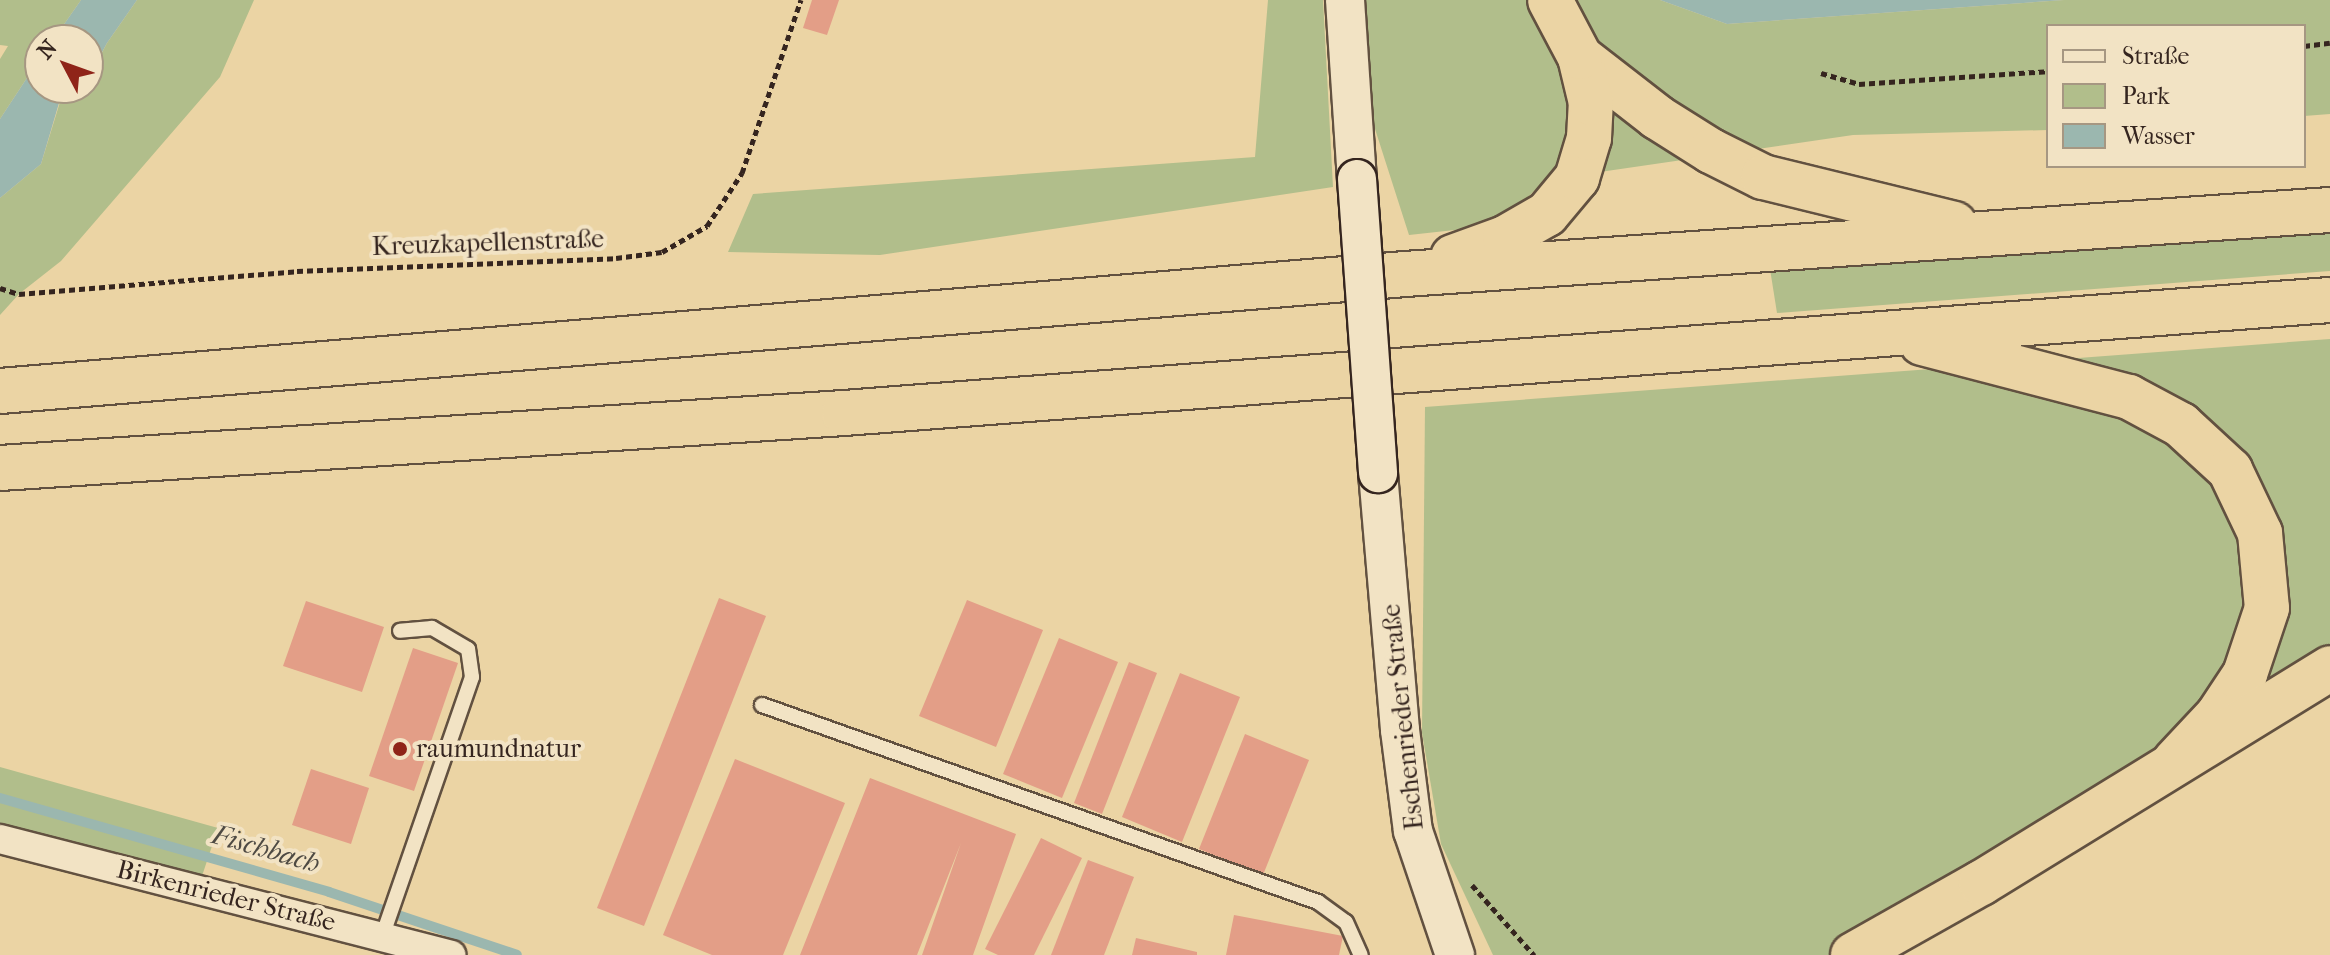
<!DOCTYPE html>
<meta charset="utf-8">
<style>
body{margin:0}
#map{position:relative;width:2330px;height:955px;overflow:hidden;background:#ebd4a4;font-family:"IM FELL French Canon",serif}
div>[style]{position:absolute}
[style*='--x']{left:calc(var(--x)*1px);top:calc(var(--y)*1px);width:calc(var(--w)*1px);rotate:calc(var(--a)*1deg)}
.green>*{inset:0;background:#b1be8b}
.water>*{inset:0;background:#9bb7af}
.stream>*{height:10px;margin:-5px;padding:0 5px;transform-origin:5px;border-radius:5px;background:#9bb7af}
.building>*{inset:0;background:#e39e87}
.path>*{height:5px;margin-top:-2.5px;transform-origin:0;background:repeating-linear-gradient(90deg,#35251f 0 6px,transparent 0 10px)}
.roads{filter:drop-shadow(2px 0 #625140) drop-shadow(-2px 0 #625140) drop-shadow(0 2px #625140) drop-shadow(0 -2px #625140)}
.lane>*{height:14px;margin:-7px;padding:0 7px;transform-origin:7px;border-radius:7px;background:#f2e3c4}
.street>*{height:28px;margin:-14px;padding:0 14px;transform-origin:14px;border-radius:14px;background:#f2e3c4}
.secondary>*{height:38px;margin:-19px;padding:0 19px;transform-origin:19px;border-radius:19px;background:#f2e3c4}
.highway>*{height:44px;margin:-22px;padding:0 22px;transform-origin:22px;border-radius:22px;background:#ebd4a4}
.bridges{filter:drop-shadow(2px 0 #35251f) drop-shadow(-2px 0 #35251f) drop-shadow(0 2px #35251f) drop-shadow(0 -2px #35251f)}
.secondary-bridge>*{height:38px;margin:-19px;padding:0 19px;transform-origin:19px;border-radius:19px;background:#f2e3c4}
.dots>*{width:22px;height:22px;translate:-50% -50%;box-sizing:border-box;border:4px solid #f2e3c4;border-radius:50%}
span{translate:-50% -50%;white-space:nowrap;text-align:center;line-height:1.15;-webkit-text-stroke:8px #f2e3c4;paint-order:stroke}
.street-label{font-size:26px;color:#35251f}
.poi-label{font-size:26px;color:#35251f}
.left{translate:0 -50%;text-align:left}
.water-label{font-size:28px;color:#4e4a43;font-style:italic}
.legend{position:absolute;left:2046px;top:24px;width:260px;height:144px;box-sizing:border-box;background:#f2e3c4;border:2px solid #a69782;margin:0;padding:10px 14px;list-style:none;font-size:24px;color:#35251f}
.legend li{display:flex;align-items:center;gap:16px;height:40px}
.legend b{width:40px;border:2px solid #a69782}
.north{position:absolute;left:24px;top:24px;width:80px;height:80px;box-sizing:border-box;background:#f2e3c4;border:2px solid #a69782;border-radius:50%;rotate:311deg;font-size:22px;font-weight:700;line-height:32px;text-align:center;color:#35251f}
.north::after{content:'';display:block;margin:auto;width:28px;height:36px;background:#8f2418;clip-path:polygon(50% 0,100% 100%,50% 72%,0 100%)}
</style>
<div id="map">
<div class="green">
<div style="clip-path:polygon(0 0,81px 0,53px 40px,40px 40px,40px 58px,0 119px,0 59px,8px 46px,0 45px)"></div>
<div style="clip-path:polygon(137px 0,254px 0,220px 77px,61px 261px,19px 294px,0 315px,0 198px,41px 164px,60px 102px,88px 88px,88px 80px,107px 43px)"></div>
<div style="clip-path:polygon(1268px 0,1323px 0,1333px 187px,880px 255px,728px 252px,753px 194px,1255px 157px)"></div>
<div style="clip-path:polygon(1359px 0,1660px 0,1727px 24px,2064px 0,2330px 0,2330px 114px,2304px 116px,2304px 26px,2048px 26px,2048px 130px,1853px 135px,1545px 180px,1520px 205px,1473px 228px,1409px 235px,1367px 104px)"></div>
<div style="clip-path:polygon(2330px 227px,2330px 271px,1777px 313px,1770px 269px)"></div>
<div style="clip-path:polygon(2330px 339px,2330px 645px,1829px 955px,1493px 955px,1441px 844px,1422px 733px,1425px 407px)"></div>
<div style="clip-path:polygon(0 767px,218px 828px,202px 876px,0 823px)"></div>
</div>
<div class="water">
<div style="clip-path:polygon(81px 0,137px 0,107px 43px,88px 79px,88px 40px,53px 40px)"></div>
<div style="clip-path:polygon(1660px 0,2064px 0,1727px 24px)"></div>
<div style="clip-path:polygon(40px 58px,40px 88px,84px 88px,59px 103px,41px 164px,0 198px,0 119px)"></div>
</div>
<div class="stream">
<div style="--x:0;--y:798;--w:342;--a:15.9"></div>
<div style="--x:329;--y:892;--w:198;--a:18.5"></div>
</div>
<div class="building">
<div style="clip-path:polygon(812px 0,839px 0,827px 35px,803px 28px)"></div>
<div style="clip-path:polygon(719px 598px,766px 616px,644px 926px,597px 908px)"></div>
<div style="clip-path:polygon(967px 600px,1043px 630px,996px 747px,919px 716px)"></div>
<div style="clip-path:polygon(306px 601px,384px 627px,362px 692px,283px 666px)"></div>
<div style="clip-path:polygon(1059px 638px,1118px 662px,1062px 798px,1003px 774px)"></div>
<div style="clip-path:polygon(413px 648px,458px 663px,414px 791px,369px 776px)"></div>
<div style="clip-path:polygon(1129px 662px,1157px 673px,1102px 814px,1074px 803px)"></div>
<div style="clip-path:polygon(1180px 673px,1240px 697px,1182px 842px,1122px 817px)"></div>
<div style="clip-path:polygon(1245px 734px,1309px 760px,1263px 875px,1199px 849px)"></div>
<div style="clip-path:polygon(735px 759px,845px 803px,783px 955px,712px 955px,663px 935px)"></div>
<div style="clip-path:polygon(311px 769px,369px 788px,351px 844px,292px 825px)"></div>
<div style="clip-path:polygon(870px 778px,1016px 834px,973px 955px,922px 955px,961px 843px,917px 955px,800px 955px)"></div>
<div style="clip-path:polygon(1041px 838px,1082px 858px,1034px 955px,998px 955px,985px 949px)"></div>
<div style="clip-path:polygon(1088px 860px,1134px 877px,1104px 955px,1051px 955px)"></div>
<div style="clip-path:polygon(1234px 915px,1343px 936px,1339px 955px,1226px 955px)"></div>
<div style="clip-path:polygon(1136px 938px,1197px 952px,1197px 955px,1132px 955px)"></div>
</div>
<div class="path">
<div style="--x:2304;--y:46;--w:26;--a:-7"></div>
<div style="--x:1821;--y:73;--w:40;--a:16"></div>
<div style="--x:1859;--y:84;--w:189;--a:-3.9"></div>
<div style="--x:0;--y:288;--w:20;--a:18"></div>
<div style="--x:19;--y:294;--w:279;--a:-4.7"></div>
<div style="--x:297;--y:271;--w:319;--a:-2.3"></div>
<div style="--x:616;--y:258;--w:46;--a:-7.4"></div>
<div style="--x:662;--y:252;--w:52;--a:-30"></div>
<div style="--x:707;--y:226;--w:64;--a:-56.6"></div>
<div style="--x:742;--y:173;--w:183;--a:-71.2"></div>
<div style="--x:1472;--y:885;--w:94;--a:48.5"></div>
</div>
<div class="roads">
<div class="lane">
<div style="--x:762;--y:705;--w:590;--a:19.51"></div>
<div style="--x:1318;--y:902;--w:34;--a:36"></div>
<div style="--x:1346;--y:922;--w:36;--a:66"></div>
<div style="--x:382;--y:937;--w:275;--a:-70.9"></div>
<div style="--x:472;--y:677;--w:28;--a:-98"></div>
<div style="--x:468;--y:649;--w:42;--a:-149.7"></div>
<div style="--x:432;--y:628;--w:32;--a:175"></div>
</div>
<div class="street">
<div style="--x:0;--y:839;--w:466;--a:14.4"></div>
</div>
<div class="secondary">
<div style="--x:1345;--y:0;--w:179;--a:86.2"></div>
<div style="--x:1378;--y:473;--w:258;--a:85.1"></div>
<div style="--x:1400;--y:730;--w:102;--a:82.7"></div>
<div style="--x:1413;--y:831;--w:131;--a:71.3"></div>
</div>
<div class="highway">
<div style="--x:1580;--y:57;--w:98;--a:37.9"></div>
<div style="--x:1657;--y:117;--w:64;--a:32.2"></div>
<div style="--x:1711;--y:151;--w:58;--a:26.6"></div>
<div style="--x:1763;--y:177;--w:197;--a:13.8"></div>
<div style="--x:1453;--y:257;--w:55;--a:-20.1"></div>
<div style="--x:1505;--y:238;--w:48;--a:-29.7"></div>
<div style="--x:1547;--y:214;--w:47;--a:-50.2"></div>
<div style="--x:1577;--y:178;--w:42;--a:-73.3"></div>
<div style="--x:1589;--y:138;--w:35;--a:-87"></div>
<div style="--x:1591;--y:103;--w:47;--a:-103.4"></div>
<div style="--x:1580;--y:57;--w:64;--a:-117.8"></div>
<div style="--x:1922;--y:343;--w:214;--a:14.6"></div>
<div style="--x:2129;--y:397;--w:59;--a:28.3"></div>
<div style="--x:2181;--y:425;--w:67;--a:42.6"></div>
<div style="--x:2230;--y:470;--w:70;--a:64.5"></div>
<div style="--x:2260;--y:533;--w:75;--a:84.7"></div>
<div style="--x:2267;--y:608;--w:70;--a:108.4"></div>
<div style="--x:2245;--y:674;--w:49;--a:123.4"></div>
<div style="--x:2218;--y:715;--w:63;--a:133.1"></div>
<div style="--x:0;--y:391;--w:1410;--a:-4.76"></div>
<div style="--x:1405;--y:274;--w:927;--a:-3.96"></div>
<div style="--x:0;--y:468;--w:846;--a:-3.73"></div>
<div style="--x:844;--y:413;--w:1490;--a:-4.35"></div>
<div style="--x:1853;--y:955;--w:147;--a:-29.4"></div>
<div style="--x:1981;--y:883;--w:410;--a:-31.6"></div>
</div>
</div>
<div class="bridges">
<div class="secondary-bridge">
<div style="--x:1357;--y:179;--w:295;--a:85.9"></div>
</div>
</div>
<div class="dots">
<div style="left:400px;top:749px;background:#8f2418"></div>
</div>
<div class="street-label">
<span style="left:488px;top:243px;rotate:-2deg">Kreuzkapellenstraße</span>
<span style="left:1403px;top:717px;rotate:-96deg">Eschenrieder Straße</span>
<span style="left:226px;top:896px;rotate:14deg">Birkenrieder Straße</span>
</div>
<div class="poi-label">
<span class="left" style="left:416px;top:749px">raumundnatur</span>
</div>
<div class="water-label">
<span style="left:266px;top:849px;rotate:16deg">Fischbach</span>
</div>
<ul class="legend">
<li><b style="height:10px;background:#f2e3c4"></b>Straße</li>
<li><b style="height:22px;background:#b1be8b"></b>Park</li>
<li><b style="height:22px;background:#9bb7af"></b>Wasser</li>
</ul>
<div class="north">N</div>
</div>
